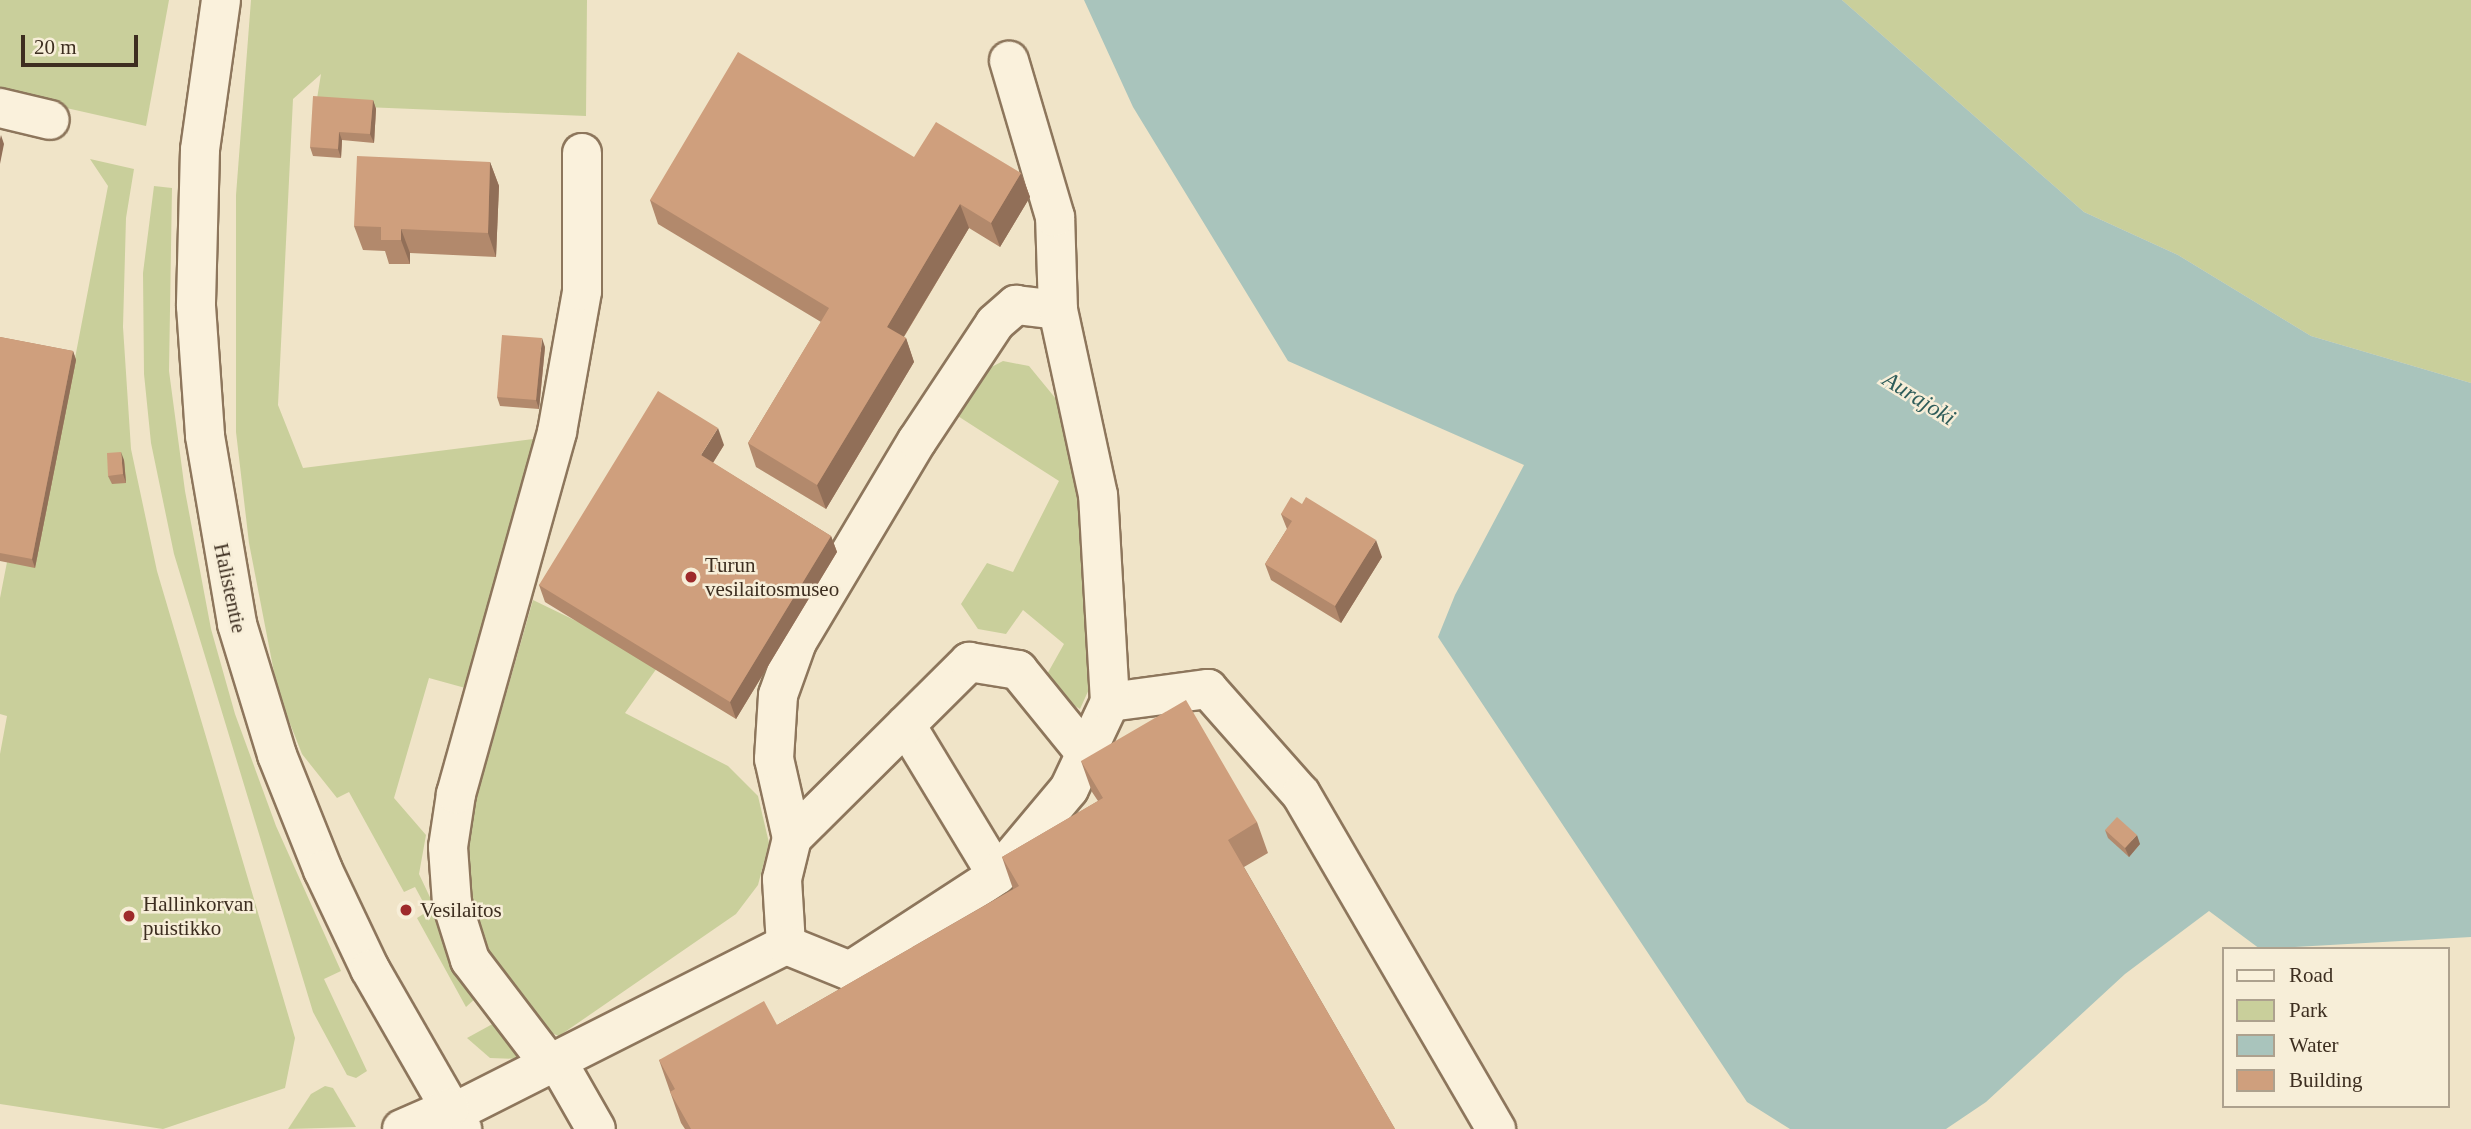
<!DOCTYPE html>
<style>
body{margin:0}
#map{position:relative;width:2471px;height:1129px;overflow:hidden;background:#f0e4c8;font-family:Georgia,serif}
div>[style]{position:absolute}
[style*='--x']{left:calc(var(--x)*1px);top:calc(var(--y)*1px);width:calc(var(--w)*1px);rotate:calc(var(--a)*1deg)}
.green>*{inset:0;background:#c9cf9b}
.water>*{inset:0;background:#a9c4bc}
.roads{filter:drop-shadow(2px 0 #8d765c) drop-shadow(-2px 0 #8d765c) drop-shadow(0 2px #8d765c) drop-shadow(0 -2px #8d765c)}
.minor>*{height:38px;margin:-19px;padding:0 19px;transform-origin:19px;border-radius:19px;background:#faf1dc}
.wall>*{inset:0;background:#b2896c}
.shaded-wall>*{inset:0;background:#916f58}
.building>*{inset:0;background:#cf9f7d}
.dots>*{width:19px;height:19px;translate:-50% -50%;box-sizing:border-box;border:4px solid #f7eed8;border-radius:50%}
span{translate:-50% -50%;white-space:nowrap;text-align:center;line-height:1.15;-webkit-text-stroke:5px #f7eed8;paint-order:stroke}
.poi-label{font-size:21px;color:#3d2e20}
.left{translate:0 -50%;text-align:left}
.street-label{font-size:21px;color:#3d2e20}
.water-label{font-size:23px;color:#2f5d5a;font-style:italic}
.legend{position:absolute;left:2222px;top:947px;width:228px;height:161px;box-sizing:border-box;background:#f7eed8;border:2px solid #ada18e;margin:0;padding:9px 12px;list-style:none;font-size:21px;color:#3d2e20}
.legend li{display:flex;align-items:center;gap:14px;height:35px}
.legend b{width:35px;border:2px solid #ada18e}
.scale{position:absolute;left:21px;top:35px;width:117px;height:32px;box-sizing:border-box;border:4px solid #3d2e20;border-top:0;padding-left:9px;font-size:21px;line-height:24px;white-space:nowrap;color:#3d2e20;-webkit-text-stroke:5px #f7eed8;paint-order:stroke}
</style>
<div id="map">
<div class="green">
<div style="clip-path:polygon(0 0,169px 0,146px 126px,0 93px)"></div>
<div style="clip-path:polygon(251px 0,587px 0,586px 116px,316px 105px,321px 74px,293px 99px,278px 405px,303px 468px,541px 438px,469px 689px,429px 678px,394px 798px,426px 835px,419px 874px,477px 997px,466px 1007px,417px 918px,428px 911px,415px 887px,404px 892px,349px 792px,337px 798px,302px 754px,278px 693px,249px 543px,236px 432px,236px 195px)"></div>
<div style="clip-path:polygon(1842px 0,2471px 0,2471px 383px,2311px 336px,2178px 255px,2084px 212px)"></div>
<div style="clip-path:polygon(90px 159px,134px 169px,126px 218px,123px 327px,131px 449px,157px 571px,295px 1038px,285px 1088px,163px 1129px,0 1104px,0 754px,7px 716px,0 714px,0 598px,7px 562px,35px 567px,108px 186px)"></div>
<div style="clip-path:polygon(154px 186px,172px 188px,169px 371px,185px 491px,211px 629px,235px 714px,276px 826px,341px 971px,324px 979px,367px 1071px,356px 1078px,347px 1075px,313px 1012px,174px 554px,151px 443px,144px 374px,143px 273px)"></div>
<div style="clip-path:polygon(1003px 361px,1029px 366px,1061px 405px,1075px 462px,1097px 635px,1095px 676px,1080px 709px,1041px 685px,1064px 644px,1023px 610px,1006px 634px,978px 629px,961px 604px,987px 563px,1013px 572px,1059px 481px,950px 411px,980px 373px)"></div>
<div style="clip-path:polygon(533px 600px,595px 630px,657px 668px,625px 713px,728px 766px,758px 796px,769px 843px,758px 885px,736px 914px,559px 1036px,543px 1030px,510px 993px,469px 921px,469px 840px,477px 796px)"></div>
<div style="clip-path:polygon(498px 1021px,517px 1045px,519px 1059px,490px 1058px,467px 1038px)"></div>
<div style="clip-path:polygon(325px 1086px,333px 1088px,356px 1127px,288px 1129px,311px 1094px)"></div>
</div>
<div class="water">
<div style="clip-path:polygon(1084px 0,1842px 0,2084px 212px,2178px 255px,2311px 336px,2471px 383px,2471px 937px,2260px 949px,2209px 911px,2125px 974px,1986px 1102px,1946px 1129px,1790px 1129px,1747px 1102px,1438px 637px,1455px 595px,1524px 465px,1288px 361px,1133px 107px)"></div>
</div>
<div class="roads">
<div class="minor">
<div style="--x:221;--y:0;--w:151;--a:98"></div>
<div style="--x:200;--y:150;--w:156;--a:91.5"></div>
<div style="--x:196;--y:306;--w:130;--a:86"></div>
<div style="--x:205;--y:436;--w:191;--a:80.3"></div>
<div style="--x:237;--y:624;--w:137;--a:73"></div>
<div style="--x:277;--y:755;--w:124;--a:68.2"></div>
<div style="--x:323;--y:870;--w:110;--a:64.6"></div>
<div style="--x:370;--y:969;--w:185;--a:60.1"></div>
<div style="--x:0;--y:108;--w:51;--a:13.5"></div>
<div style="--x:1110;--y:702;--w:99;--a:-7.6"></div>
<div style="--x:1208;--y:689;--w:140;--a:48.5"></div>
<div style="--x:1301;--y:794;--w:388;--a:59.8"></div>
<div style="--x:906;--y:725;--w:175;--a:58.8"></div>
<div style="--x:792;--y:838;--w:81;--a:-102.8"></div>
<div style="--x:774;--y:759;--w:64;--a:-86.4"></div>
<div style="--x:778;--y:695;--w:56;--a:-70.3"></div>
<div style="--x:797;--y:642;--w:234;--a:-59.2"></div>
<div style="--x:917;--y:441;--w:141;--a:-56.5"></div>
<div style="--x:995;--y:323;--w:28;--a:-41"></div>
<div style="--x:1016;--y:305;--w:42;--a:6.8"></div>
<div style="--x:786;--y:945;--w:66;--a:-93.5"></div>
<div style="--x:782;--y:879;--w:42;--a:-76.3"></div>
<div style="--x:792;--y:838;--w:250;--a:-44.8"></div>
<div style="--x:969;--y:662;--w:50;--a:9.3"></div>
<div style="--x:1018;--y:670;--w:103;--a:50.9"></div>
<div style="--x:557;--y:1061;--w:78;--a:60.2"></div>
<div style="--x:550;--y:1065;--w:132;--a:-127.3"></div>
<div style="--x:470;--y:960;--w:60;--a:-107.5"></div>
<div style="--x:452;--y:903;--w:56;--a:-94.1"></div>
<div style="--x:448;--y:847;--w:54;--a:-81.4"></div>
<div style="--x:456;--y:794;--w:376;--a:-74.4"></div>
<div style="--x:557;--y:432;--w:143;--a:-79.9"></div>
<div style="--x:582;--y:291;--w:138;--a:-90"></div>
<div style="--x:453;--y:1113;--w:373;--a:-26.8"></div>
<div style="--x:786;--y:945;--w:69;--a:22.1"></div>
<div style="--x:850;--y:971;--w:176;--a:-33.1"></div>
<div style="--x:997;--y:875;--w:112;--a:-50.1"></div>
<div style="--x:1069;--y:789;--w:96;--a:-64.8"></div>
<div style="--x:1110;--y:702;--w:207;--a:-93.3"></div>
<div style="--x:1098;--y:495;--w:189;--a:-102.2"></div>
<div style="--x:1058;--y:310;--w:93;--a:-91.8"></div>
<div style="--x:1055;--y:217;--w:163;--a:-106.4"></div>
<div style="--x:402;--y:1129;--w:52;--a:-23.6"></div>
</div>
</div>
<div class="wall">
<div style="clip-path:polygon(373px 100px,376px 109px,374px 143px,342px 140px,341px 158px,313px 156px,310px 147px)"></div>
<div style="clip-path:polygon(914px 157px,1021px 173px,1030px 197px,1000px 247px,969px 228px,904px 337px,906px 338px,914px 362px,826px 509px,756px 467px,748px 443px,821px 322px,658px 224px,650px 200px)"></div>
<div style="clip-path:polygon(490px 162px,499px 186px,496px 257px,410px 253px,410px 264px,389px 264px,385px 251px,363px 250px,354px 226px)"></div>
<div style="clip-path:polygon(0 337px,73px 351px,76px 360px,35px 568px,0 561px)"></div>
<div style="clip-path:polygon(545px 347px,539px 409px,500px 406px,497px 397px)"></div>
<div style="clip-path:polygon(724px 445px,713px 463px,831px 536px,837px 552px,736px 719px,545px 602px,539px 585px)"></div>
<div style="clip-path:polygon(124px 460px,126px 483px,112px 484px,108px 476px)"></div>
<div style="clip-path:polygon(1302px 504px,1382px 557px,1341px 623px,1271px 580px,1265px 564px,1287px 529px,1281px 514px)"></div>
<div style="clip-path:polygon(1081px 761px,1257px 822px,1268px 853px,1244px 867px,1395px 1129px,685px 1129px,681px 1123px,659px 1060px,777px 1025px,1013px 889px,1002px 857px,1098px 801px,1092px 792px)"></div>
<div style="clip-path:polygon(2105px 830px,2140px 844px,2129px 857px,2108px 838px)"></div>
</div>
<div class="shaded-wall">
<div style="clip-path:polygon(373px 100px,376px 109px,374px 143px,370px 134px)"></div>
<div style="clip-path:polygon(339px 132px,342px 140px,341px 158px,338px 149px)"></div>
<div style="clip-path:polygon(1px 135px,4px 144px,0 164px,0 139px)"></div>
<div style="clip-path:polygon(490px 162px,499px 186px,496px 257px,488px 233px)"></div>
<div style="clip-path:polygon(1021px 173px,1030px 197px,1000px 247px,991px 223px)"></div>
<div style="clip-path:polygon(960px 204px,969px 228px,895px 351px,887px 327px)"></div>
<div style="clip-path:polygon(401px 229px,410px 253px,410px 264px,401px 240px)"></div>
<div style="clip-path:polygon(542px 338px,545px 347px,539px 409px,536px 400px)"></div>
<div style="clip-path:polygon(906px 338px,914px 362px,826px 509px,817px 485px)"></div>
<div style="clip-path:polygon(73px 351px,76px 360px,35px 568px,32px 559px)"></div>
<div style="clip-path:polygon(718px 428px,724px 445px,707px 472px,701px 455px)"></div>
<div style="clip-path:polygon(121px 452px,124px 460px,126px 483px,123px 474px)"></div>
<div style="clip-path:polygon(831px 536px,837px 552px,736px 719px,730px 702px)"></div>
<div style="clip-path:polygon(1376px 540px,1382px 557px,1341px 623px,1335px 606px)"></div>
<div style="clip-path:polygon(2137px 835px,2140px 844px,2129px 857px,2125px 848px)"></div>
</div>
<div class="building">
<div style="clip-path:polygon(738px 52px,914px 157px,936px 122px,1021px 173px,991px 223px,960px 204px,887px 327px,906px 338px,817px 485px,748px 443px,829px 308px,650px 200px)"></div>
<div style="clip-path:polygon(313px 96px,373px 100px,370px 134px,339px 132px,338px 149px,310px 147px)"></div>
<div style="clip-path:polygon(357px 156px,490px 162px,488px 233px,401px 229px,401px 240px,381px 240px,381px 227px,354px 226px)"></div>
<div style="clip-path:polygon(502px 335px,542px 338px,536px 400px,497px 397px)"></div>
<div style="clip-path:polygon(0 337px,73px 351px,32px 559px,0 553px)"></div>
<div style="clip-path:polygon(658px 391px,718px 428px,701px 455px,831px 536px,730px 702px,539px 585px)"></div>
<div style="clip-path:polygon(121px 452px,123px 474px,108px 476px,107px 453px)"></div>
<div style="clip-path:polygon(1291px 497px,1302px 504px,1306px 497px,1376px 540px,1335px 606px,1265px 564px,1292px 521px,1281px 514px)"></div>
<div style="clip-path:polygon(1186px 700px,1257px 822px,1228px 840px,1395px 1129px,691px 1129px,670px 1092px,675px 1089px,659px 1060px,764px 1001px,777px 1025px,1019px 886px,1002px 857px,1103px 798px,1081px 761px)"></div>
<div style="clip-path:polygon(2117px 817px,2137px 835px,2125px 848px,2105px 830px)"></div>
</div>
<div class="dots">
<div style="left:691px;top:577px;background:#9e2a2b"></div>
<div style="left:406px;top:910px;background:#9e2a2b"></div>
<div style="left:129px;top:916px;background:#9e2a2b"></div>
</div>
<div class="poi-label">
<span class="left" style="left:705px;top:577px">Turun<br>vesilaitosmuseo</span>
<span class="left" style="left:143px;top:916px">Hallinkorvan<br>puistikko</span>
<span class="left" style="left:420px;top:910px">Vesilaitos</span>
</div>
<div class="street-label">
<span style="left:230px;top:588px;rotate:78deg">Halistentie</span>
</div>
<div class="water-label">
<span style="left:1919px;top:399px;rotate:32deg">Aurajoki</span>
</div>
<ul class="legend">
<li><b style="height:9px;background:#faf1dc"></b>Road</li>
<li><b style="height:19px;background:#c9cf9b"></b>Park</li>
<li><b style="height:19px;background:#a9c4bc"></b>Water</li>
<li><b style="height:19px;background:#cf9f7d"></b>Building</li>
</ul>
<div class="scale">20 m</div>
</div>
